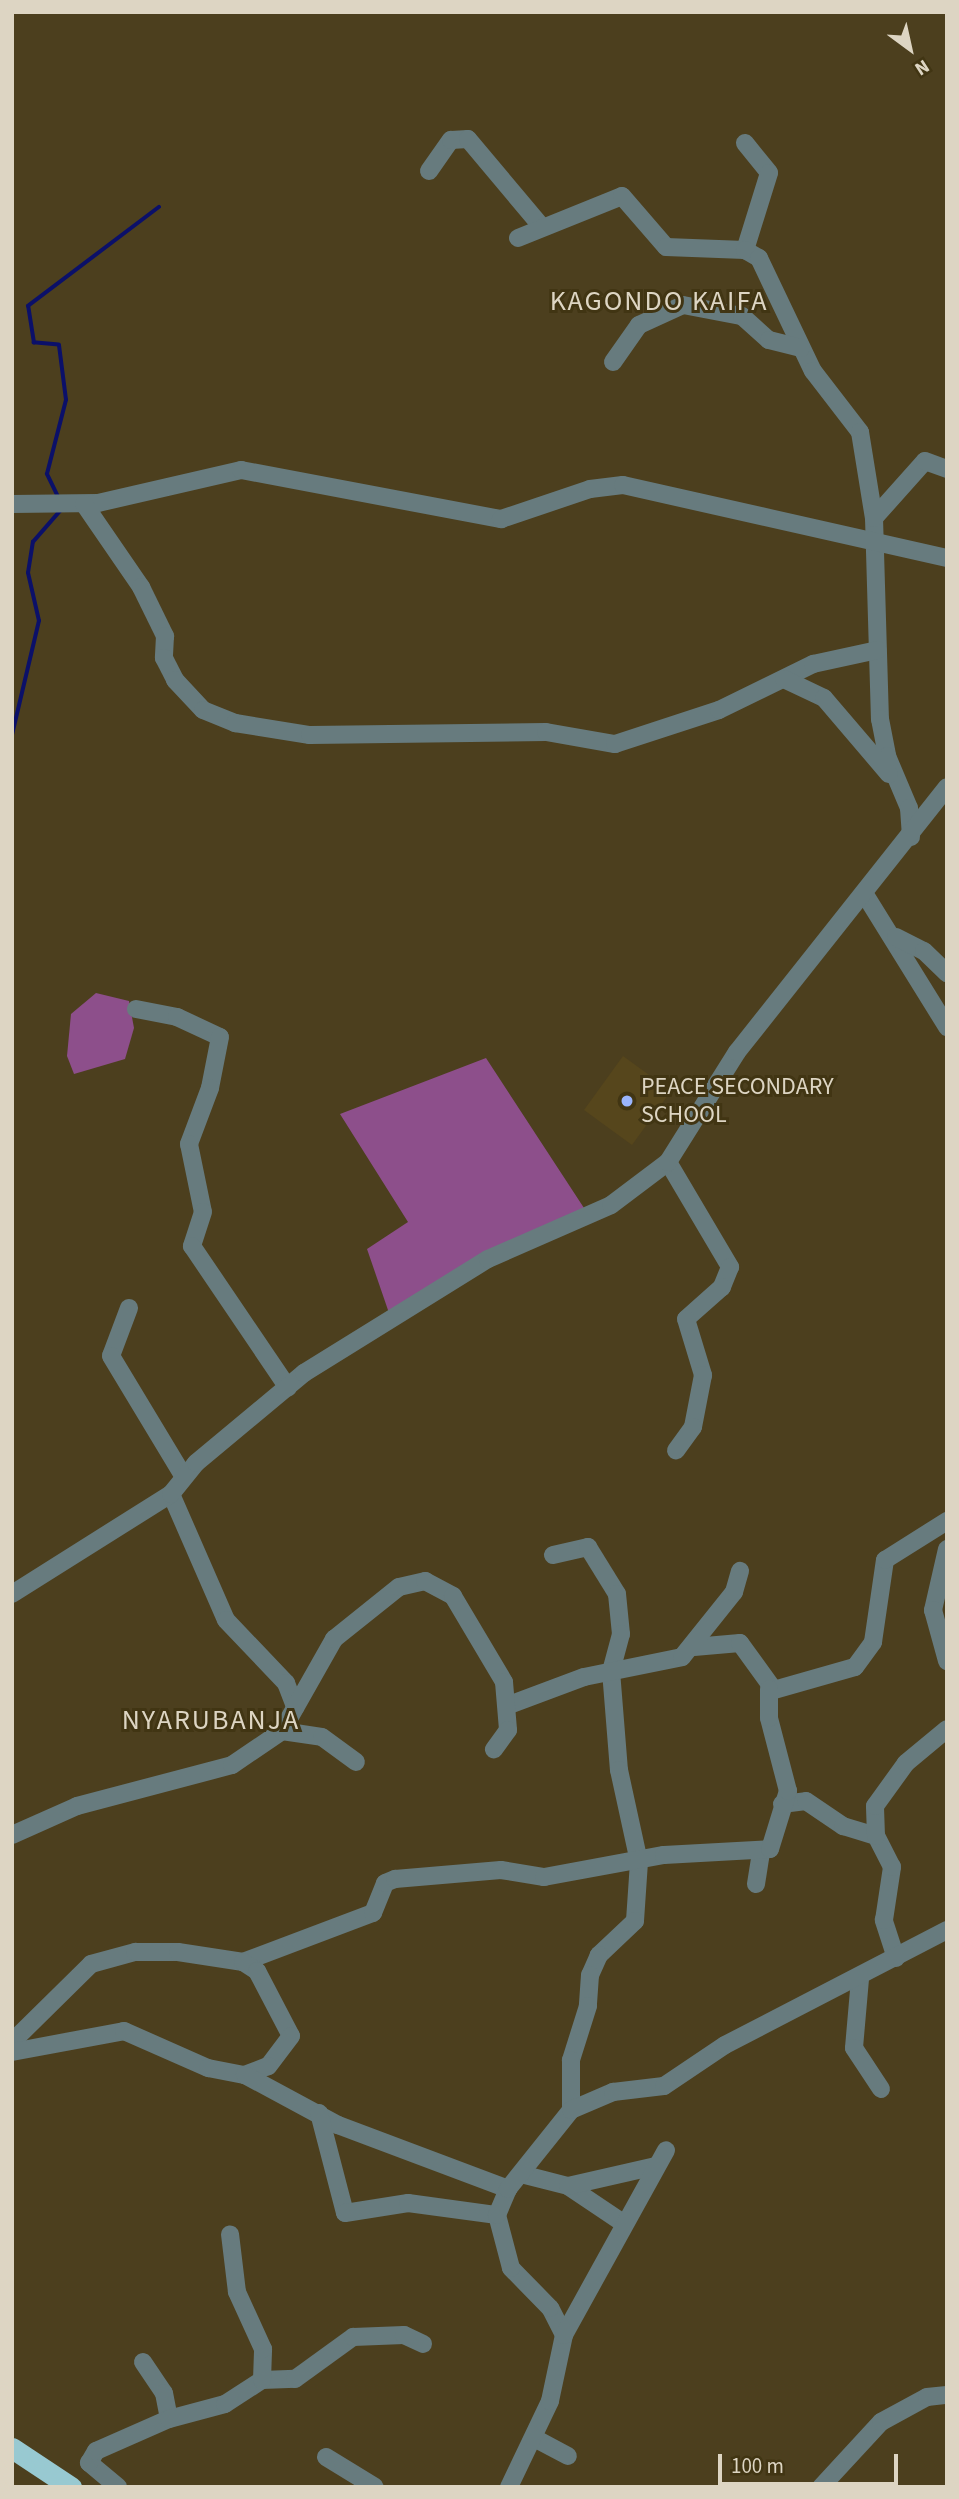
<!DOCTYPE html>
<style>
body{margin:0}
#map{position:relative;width:959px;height:2499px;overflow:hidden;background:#4c3f1e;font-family:"Source Sans 3",sans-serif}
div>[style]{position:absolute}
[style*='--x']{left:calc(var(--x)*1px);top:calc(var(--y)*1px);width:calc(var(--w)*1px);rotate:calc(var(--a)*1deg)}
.built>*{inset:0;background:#56461c}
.green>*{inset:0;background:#8d4f8b}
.stream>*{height:3.5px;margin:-1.75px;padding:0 1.75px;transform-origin:1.75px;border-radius:1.75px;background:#0b1069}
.minor>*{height:18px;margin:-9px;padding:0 9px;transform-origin:9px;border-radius:9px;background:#677b7e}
.highway>*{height:21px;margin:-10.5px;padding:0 10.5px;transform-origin:10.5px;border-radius:10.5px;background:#98c9d1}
.dots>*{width:19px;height:19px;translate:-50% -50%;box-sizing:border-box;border:4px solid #413513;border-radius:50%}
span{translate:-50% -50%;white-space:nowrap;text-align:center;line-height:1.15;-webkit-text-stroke:6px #413513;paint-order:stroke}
.poi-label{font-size:24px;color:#ddd5c3}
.left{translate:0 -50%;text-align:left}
.quarter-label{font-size:28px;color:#ddd5c3;letter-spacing:2px}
.frame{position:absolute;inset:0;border:14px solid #ddd5c3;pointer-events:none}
.north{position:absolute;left:875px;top:14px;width:70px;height:70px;-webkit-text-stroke:5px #413513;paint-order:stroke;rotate:147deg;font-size:19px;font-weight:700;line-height:28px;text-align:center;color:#ddd5c3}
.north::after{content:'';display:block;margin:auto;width:24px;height:32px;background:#ddd5c3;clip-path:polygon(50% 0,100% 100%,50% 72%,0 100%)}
.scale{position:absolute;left:718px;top:2454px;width:180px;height:32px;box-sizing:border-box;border:4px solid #ddd5c3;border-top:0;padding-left:9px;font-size:21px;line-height:24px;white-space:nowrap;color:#ddd5c3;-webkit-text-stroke:5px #413513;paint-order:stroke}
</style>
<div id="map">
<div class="built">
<div style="clip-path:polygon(623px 1056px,671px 1091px,632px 1145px,584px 1110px)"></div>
</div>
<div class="green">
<div style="clip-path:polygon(96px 993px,129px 1001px,134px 1028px,125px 1059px,74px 1074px,67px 1056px,71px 1014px)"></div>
<div style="clip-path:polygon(486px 1058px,584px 1208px,389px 1313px,367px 1249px,408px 1222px,340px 1114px)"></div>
</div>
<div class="stream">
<div style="--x:58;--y:497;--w:25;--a:-116"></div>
<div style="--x:47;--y:474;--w:76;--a:-75.6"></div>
<div style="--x:66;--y:400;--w:55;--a:-97.3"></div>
<div style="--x:59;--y:345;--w:25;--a:-175"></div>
<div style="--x:34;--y:343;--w:37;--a:-99"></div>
<div style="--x:28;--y:306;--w:164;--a:-37.1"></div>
<div style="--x:12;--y:735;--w:117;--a:-76.7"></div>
<div style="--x:39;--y:621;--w:49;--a:-102.9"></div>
<div style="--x:28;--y:573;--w:31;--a:-81"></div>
<div style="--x:33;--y:542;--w:41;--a:-48.9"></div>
</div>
<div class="minor">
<div style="--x:745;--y:143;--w:38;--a:51"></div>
<div style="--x:769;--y:173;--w:81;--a:107.3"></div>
<div style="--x:429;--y:171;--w:38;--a:-55"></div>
<div style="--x:451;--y:140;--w:17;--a:-3"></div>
<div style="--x:468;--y:139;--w:114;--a:50"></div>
<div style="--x:518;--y:238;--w:112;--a:-22"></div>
<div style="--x:622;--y:196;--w:67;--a:49.2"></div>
<div style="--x:666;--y:247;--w:79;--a:2.2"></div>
<div style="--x:745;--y:250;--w:16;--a:30"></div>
<div style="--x:759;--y:258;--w:125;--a:64.5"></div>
<div style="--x:813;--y:371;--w:77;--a:52.4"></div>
<div style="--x:860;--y:432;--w:87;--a:80.8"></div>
<div style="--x:874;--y:518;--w:201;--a:88.3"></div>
<div style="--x:880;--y:719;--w:38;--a:79"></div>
<div style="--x:887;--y:756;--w:56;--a:67.1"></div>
<div style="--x:909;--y:808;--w:29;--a:86"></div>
<div style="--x:613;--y:362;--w:45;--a:-54.9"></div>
<div style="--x:639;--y:325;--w:48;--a:-24.4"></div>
<div style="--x:683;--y:305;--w:60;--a:10.6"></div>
<div style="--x:742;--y:316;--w:36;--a:42"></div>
<div style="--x:769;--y:340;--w:33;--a:14"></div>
<div style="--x:12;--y:504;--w:86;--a:-0.7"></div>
<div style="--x:98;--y:503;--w:147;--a:-13"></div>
<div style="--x:241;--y:470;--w:265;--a:10.7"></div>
<div style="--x:501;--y:519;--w:94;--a:-18.6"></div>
<div style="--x:590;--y:489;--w:33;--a:-7"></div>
<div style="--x:623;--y:485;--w:332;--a:12.7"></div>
<div style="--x:84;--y:504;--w:101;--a:55.5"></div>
<div style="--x:141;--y:587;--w:55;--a:63.9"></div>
<div style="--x:165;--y:636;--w:22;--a:93"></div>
<div style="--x:164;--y:658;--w:25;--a:63"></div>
<div style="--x:175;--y:680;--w:41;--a:47"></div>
<div style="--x:203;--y:710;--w:35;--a:22"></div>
<div style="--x:235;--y:723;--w:76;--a:9.1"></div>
<div style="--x:310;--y:735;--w:236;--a:-0.7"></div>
<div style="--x:546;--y:732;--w:70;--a:9.9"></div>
<div style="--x:615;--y:744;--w:109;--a:-18.1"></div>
<div style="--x:719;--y:710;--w:105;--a:-26.1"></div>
<div style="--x:813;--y:664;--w:66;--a:-12.3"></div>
<div style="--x:874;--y:518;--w:76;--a:-48.2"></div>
<div style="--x:925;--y:461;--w:23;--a:20"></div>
<div style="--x:784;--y:679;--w:44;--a:25.4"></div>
<div style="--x:824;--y:698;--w:100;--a:49.5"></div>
<div style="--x:864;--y:893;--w:158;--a:58.2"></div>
<div style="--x:896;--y:937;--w:31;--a:27"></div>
<div style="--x:924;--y:951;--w:32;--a:44"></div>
<div style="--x:136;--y:1009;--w:42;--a:11"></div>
<div style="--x:177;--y:1017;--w:47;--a:24.9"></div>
<div style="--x:220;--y:1037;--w:52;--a:101.1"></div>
<div style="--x:210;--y:1088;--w:60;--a:110.6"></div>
<div style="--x:189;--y:1144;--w:69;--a:78.4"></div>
<div style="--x:203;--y:1212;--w:36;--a:108"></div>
<div style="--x:192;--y:1246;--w:171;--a:55.9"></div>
<div style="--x:668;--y:1162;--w:122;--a:59.4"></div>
<div style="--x:730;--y:1267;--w:22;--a:112"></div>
<div style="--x:722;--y:1287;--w:48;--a:138.4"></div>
<div style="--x:686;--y:1319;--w:59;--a:73.1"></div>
<div style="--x:703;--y:1375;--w:53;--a:100.9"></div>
<div style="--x:693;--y:1427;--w:29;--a:126"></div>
<div style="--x:129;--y:1308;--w:51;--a:110.6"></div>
<div style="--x:111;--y:1356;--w:141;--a:58.9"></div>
<div style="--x:171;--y:1494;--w:137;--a:66.4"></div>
<div style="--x:226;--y:1620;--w:87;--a:46.4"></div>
<div style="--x:286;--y:1683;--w:26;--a:69"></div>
<div style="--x:947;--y:1549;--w:63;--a:102.9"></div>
<div style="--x:933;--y:1610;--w:53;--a:74.6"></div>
<div style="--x:553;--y:1555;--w:36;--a:-13"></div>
<div style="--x:588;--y:1547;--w:55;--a:58.3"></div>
<div style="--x:617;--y:1594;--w:40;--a:84.3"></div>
<div style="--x:621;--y:1634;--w:38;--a:105"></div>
<div style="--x:611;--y:1671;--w:99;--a:85.4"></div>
<div style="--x:619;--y:1770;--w:94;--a:77.7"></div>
<div style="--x:639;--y:1862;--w:59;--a:93.9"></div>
<div style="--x:635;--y:1921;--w:50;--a:136.6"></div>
<div style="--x:599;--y:1955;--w:22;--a:114"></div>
<div style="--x:590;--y:1975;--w:31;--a:94"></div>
<div style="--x:588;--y:2006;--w:57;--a:107.5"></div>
<div style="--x:571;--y:2060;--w:50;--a:90"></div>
<div style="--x:12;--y:1594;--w:188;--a:-32.2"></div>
<div style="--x:171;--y:1494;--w:40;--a:-51"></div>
<div style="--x:196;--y:1463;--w:141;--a:-39.8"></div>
<div style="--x:304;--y:1373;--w:216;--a:-31.8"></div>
<div style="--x:488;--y:1259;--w:134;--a:-23.7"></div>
<div style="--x:611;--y:1205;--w:71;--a:-37"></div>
<div style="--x:668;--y:1162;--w:130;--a:-57.9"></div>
<div style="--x:737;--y:1052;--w:338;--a:-51.6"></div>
<div style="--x:694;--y:1647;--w:46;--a:-5"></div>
<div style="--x:740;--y:1643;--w:58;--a:54.1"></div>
<div style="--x:774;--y:1690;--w:84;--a:-15.9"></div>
<div style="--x:855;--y:1667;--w:31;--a:-54"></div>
<div style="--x:873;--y:1642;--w:83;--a:-81.7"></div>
<div style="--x:885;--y:1560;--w:73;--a:-32.2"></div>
<div style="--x:509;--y:1705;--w:80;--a:-20.5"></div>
<div style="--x:584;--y:1677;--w:100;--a:-11.5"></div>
<div style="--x:682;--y:1657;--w:83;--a:-51.3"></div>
<div style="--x:734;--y:1592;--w:22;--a:-74"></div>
<div style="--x:282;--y:1731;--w:106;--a:-60.5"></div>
<div style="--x:334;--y:1639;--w:83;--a:-38.7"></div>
<div style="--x:399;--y:1587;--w:27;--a:-13"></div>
<div style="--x:425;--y:1581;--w:32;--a:28"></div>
<div style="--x:453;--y:1596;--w:100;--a:59.3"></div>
<div style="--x:504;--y:1682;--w:48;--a:85.2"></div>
<div style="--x:508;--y:1730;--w:24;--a:126"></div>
<div style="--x:782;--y:1804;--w:24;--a:-7"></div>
<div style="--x:806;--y:1801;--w:45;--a:34"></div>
<div style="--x:843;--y:1826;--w:34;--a:17"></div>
<div style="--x:12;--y:1835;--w:71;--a:-24"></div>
<div style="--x:77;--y:1806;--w:160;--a:-14.8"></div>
<div style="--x:232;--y:1765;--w:60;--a:-34.2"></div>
<div style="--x:282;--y:1731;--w:40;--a:8.5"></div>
<div style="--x:322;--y:1737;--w:42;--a:36.3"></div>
<div style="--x:756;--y:1884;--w:32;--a:-81"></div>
<div style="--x:896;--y:1958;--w:40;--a:-108"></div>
<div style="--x:884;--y:1920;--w:54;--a:-81.4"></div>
<div style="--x:892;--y:1867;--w:35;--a:-117"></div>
<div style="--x:876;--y:1836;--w:30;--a:-92"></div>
<div style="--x:875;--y:1806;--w:53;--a:-54.2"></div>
<div style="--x:906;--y:1763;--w:53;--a:-39.7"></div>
<div style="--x:243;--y:1962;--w:139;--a:-20.7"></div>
<div style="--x:373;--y:1913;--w:32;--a:-68"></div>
<div style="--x:385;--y:1883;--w:11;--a:-22"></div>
<div style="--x:395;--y:1879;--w:106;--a:-4.9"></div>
<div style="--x:501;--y:1870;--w:44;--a:9.2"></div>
<div style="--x:544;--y:1877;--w:122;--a:-10.4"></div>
<div style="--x:664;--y:1855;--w:106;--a:-3.2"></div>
<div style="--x:770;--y:1849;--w:61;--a:-72.8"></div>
<div style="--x:788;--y:1791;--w:75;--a:-104.6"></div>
<div style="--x:769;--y:1718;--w:29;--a:-90"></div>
<div style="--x:860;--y:1979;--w:69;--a:95"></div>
<div style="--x:854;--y:2048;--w:49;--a:56.6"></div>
<div style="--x:12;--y:2042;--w:111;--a:-44.6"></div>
<div style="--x:91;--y:1964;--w:46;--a:-15.3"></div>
<div style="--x:135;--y:1952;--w:43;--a:0"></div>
<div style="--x:178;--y:1952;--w:66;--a:8.7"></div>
<div style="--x:243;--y:1962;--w:17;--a:33"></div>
<div style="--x:257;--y:1971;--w:73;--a:62.4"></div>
<div style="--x:291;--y:2036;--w:38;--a:127"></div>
<div style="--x:268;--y:2066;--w:25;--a:159"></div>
<div style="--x:12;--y:2052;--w:114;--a:-10.6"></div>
<div style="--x:124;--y:2031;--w:92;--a:23.8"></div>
<div style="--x:208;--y:2068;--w:38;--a:11"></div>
<div style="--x:245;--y:2075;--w:106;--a:28.3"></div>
<div style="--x:338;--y:2125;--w:182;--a:20.6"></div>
<div style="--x:319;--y:2113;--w:103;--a:75.4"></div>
<div style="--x:345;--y:2213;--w:64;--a:-9"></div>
<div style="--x:408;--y:2203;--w:90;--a:7.7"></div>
<div style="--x:521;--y:2174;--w:49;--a:14.3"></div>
<div style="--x:568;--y:2186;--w:66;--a:33.9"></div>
<div style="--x:568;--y:2186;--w:90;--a:-12.8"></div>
<div style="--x:564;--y:2335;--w:30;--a:-117"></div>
<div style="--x:550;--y:2308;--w:56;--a:-134.3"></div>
<div style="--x:511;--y:2268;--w:55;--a:-104.8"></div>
<div style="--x:497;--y:2215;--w:28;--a:-67"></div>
<div style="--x:508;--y:2189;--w:101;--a:-51.4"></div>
<div style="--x:571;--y:2110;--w:46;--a:-23.2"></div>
<div style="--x:613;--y:2092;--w:51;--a:-6.7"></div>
<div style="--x:664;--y:2086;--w:73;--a:-33.9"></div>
<div style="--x:725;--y:2045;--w:250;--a:-27.4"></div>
<div style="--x:143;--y:2362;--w:37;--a:56"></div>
<div style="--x:164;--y:2393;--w:26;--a:79"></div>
<div style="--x:262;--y:2380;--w:33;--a:-2"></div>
<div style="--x:295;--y:2379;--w:72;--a:-35.9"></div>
<div style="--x:353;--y:2337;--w:51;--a:-2.2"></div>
<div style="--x:404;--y:2335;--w:21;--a:25"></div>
<div style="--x:536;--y:2439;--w:36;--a:28"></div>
<div style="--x:326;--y:2457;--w:57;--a:31.5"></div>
<div style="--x:118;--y:2487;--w:38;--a:-140"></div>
<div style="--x:89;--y:2463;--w:14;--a:-60"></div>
<div style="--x:96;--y:2451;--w:80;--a:-23.7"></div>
<div style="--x:169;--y:2419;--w:58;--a:-15"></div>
<div style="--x:225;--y:2404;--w:44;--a:-33"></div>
<div style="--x:262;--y:2380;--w:31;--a:-88"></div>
<div style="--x:263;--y:2349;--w:63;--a:-114.5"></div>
<div style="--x:237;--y:2292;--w:58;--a:-96.9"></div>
<div style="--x:509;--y:2487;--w:95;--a:-64.5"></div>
<div style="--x:550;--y:2401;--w:67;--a:-78"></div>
<div style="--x:564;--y:2335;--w:211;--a:-61.1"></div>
<div style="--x:821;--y:2487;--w:88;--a:-47.3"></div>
<div style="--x:881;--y:2422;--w:52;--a:-28.5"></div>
<div style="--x:927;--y:2397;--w:20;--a:-6"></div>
</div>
<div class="highway">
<div style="--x:12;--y:2448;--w:71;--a:33.5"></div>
</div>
<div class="dots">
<div style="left:627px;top:1101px;background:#9ab5fd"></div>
</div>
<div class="poi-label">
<span class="left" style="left:641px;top:1101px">PEACE SECONDARY<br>SCHOOL</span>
</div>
<div class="quarter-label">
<span style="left:659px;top:301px">KAGONDO KAIFA</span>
<span style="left:211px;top:1720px">NYARUBANJA</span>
</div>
<div class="frame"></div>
<div class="north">N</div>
<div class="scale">100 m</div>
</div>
